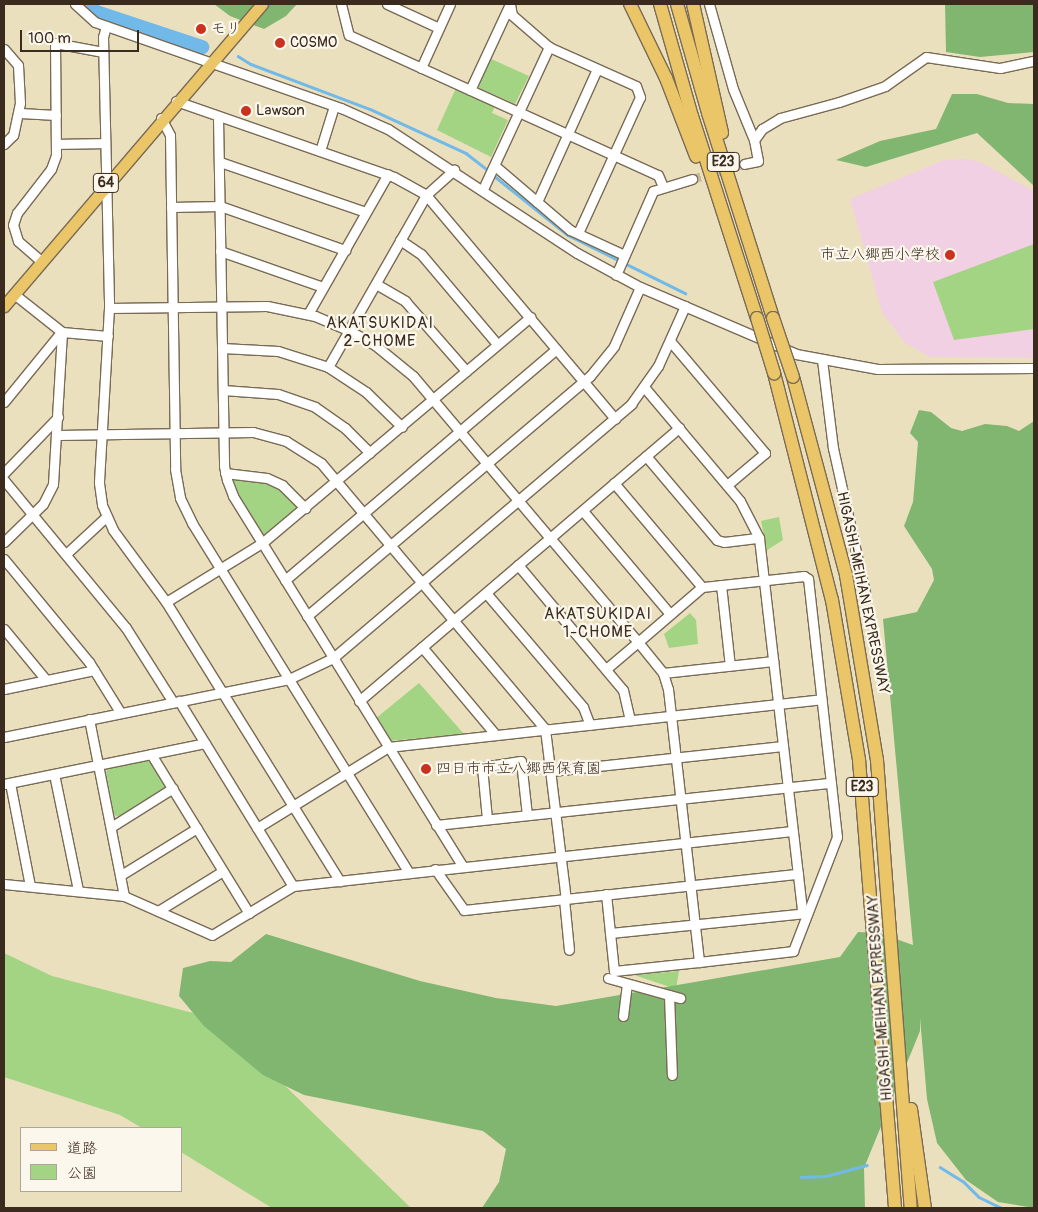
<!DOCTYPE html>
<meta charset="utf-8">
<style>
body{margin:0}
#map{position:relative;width:1038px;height:1212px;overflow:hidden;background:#ebe0bd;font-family:Pangolin,"Klee One",sans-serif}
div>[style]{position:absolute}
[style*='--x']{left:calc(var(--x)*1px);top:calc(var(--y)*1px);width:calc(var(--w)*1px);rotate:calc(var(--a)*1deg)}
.built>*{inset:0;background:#f1d0e3}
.green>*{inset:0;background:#a2d483}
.forest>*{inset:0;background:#81b671}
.stream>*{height:2.5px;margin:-1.25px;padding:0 1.25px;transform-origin:1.25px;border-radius:1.25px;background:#70b9e8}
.river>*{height:14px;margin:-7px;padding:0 7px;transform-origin:7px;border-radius:7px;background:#70b9e8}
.minor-tunnel>*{height:9px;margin-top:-4.5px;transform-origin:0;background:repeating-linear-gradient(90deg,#c8bc9d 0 9px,transparent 0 13.5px)}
.roads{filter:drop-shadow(1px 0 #796a56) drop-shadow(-1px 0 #796a56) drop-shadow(0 1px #796a56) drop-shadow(0 -1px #796a56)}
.minor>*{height:9px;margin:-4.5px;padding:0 4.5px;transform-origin:4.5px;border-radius:4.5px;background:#fff}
.major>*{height:11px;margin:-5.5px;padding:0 5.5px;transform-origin:5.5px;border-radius:5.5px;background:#ebc669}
.highway>*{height:12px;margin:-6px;padding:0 6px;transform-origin:6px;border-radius:6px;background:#ebc669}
.bridges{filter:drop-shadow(1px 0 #796a56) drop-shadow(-1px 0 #796a56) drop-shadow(0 1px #796a56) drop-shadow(0 -1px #796a56)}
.highway-bridge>*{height:12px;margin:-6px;padding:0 6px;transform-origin:6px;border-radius:6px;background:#ebc669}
.dots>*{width:14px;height:14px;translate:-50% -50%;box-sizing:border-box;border:2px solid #fbf7ec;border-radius:50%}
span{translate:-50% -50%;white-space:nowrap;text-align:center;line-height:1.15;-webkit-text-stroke:4.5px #fbf7ec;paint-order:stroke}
.shield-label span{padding:1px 4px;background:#fbf7ec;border:1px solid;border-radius:4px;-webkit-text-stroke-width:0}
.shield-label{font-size:14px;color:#3b2a1e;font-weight:700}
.poi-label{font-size:15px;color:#3b2a1e}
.left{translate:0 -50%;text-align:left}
.right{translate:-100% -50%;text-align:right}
.street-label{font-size:15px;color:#3b2a1e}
.neighbourhood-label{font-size:16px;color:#3b2a1e;letter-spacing:1px}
.frame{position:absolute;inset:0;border:5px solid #3b2a1e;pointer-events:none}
.legend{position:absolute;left:20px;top:1127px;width:162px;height:65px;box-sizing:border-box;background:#fbf7ec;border:1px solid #aea59a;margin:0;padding:6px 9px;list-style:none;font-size:15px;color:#3b2a1e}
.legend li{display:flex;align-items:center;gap:10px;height:25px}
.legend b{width:25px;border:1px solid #aea59a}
.scale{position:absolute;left:20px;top:30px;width:119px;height:22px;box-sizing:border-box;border:2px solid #3b2a1e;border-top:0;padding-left:6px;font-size:15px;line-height:18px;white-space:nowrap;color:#3b2a1e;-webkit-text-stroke:4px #fbf7ec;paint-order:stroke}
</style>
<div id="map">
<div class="built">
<div style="clip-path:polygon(967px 159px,980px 162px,1034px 191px,1034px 358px,930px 357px,904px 342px,882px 312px,850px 199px,944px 160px)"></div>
</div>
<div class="green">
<div style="clip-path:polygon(489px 58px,529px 76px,515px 104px,479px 88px,478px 83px)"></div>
<div style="clip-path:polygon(456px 88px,495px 106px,492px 113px,508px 120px,491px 157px,437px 130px)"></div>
<div style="clip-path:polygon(1034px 244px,1034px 329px,954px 340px,933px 282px)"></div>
<div style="clip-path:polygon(234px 476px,258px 478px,277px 485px,298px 505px,298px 509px,263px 535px,234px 489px)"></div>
<div style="clip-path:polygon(779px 517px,783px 540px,767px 550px,761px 521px)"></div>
<div style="clip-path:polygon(690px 613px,696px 620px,698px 644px,669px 648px,664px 634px)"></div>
<div style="clip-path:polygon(419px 683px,464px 734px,388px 741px,375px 719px)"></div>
<div style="clip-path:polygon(144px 759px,154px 763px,167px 784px,164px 790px,119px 817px,114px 815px,106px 772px,109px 767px)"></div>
<div style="clip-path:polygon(4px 953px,52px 976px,216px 1019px,411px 1208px,272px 1208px,181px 1152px,181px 1128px,142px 1128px,120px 1115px,4px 1077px)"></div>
<div style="clip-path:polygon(679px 971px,676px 989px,634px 975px)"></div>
</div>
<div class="forest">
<div style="clip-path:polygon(214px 4px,297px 4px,286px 16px,264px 29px,230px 16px)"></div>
<div style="clip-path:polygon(945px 4px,1034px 4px,1034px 52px,980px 57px,946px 52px)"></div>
<div style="clip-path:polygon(952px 94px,977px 94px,1008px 103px,1034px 104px,1034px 186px,977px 133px,866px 167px,836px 160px,880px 141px,936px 129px)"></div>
<div style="clip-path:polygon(1034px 378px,1034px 1208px,998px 1202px,966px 1180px,937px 1143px,927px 1099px,920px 1018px,920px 1031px,864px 1168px,865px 1208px,482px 1208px,499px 1182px,506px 1149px,483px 1131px,304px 1095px,263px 1075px,204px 1026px,179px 996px,183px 968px,210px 961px,231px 962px,266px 934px,420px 981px,496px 998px,556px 1006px,840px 957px,858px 932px,879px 933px,913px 945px,883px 619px,917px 612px,934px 580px,932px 569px,904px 526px,913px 502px,918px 442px,910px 433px,919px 410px,931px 412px,951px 428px,962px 431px,985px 424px,1007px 426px,1019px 431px,1034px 421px)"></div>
</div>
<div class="stream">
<div style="--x:238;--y:56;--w:15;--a:32"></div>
<div style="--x:251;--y:64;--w:127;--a:20.7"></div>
<div style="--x:370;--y:109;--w:106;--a:24.6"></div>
<div style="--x:466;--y:153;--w:29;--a:38"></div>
<div style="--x:493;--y:175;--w:96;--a:38.7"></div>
<div style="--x:568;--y:235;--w:131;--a:26.4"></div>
<div style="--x:940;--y:1167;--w:28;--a:32"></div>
<div style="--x:964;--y:1182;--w:21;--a:45"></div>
<div style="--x:979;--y:1197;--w:25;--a:26"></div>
<div style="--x:801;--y:1177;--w:25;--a:-2"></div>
<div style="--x:826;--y:1176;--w:42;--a:-15"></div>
</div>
<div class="river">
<div style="--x:87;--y:4;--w:12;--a:42"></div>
<div style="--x:96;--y:12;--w:112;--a:18.3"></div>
</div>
<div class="minor-tunnel">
<div style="--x:692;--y:179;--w:54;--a:-16.1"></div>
</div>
<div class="roads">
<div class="minor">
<div style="--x:75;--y:4;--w:27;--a:42"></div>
<div style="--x:95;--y:22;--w:261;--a:19.3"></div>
<div style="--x:341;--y:108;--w:51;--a:24.1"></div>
<div style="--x:388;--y:129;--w:226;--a:33.3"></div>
<div style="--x:577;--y:253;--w:72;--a:28.4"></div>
<div style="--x:640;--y:287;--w:170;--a:23.2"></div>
<div style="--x:796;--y:354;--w:83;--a:10.4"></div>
<div style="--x:878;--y:369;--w:156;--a:-0.4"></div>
<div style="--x:341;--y:4;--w:32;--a:76"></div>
<div style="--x:349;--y:35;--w:339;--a:24.4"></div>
<div style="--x:658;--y:175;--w:13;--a:67"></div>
<div style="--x:387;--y:4;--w:57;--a:24.8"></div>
<div style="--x:510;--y:4;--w:11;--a:80"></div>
<div style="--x:512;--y:15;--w:49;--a:40.9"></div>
<div style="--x:549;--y:47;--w:95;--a:24.1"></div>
<div style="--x:636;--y:86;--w:12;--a:70"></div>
<div style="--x:640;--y:97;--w:149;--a:114.5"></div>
<div style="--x:709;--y:4;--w:88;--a:74.2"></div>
<div style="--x:733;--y:89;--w:55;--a:67.6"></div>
<div style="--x:754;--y:140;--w:21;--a:79"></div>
<div style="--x:758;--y:161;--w:14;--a:168"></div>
<div style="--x:106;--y:26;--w:11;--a:105"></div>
<div style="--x:103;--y:37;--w:271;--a:88.7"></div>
<div style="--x:109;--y:308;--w:175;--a:93.3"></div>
<div style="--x:99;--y:483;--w:22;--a:82"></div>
<div style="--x:102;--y:505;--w:27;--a:66"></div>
<div style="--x:113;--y:530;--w:89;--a:53.6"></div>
<div style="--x:166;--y:602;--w:329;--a:58.1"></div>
<div style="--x:4;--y:49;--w:21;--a:49"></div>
<div style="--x:18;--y:65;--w:38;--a:87"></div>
<div style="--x:20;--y:103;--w:33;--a:102"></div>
<div style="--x:13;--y:135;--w:13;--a:135"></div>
<div style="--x:421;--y:68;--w:70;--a:-65.6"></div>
<div style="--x:470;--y:90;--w:95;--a:-65.1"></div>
<div style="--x:176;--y:101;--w:231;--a:19.2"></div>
<div style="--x:394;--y:177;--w:37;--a:29"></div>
<div style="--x:426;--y:195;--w:293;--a:49.8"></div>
<div style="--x:20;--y:113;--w:36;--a:3"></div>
<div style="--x:218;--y:117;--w:349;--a:89"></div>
<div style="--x:224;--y:466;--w:14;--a:78"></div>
<div style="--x:227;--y:480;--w:17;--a:69"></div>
<div style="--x:233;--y:496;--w:435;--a:58.2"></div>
<div style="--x:161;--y:118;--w:19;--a:62"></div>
<div style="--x:170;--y:135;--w:334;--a:89.1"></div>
<div style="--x:175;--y:469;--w:29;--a:80"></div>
<div style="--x:180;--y:498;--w:28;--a:64"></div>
<div style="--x:192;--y:523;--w:412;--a:58.2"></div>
<div style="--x:754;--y:140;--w:14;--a:-54"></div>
<div style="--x:762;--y:129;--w:21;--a:-31"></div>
<div style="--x:780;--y:118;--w:61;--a:-15.2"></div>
<div style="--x:839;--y:102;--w:49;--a:-19.2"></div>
<div style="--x:885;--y:86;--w:50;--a:-35.3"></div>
<div style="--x:926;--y:57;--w:75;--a:8.5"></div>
<div style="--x:1000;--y:68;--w:35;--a:-12"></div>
<div style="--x:57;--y:144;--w:48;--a:-1.2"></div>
<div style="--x:320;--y:151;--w:47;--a:-72.7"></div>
<div style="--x:220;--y:162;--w:154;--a:18.9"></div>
<div style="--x:495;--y:166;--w:99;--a:40.5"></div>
<div style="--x:570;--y:230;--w:60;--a:24.8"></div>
<div style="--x:483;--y:189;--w:157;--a:-65.1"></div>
<div style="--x:537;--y:202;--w:146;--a:-65.7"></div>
<div style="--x:171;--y:207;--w:49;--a:-1.2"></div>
<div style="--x:220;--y:206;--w:133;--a:19.4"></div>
<div style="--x:400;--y:240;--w:25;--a:34"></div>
<div style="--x:421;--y:254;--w:118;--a:49.8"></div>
<div style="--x:220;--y:251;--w:109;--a:19.3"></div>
<div style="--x:41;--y:261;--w:30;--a:-139"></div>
<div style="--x:18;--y:241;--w:17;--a:-107"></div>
<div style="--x:13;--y:225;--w:13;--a:-72"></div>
<div style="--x:17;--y:213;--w:56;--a:-52.3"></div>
<div style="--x:51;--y:169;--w:15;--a:-70"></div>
<div style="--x:56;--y:155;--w:112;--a:-90.5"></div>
<div style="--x:55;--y:43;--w:49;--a:10.6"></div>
<div style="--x:616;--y:275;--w:92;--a:-66.2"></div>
<div style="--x:653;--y:191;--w:41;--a:-17.1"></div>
<div style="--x:376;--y:284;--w:34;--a:30"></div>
<div style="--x:405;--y:301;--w:93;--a:48.9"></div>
<div style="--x:14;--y:294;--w:61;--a:38.4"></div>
<div style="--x:62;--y:332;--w:46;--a:5"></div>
<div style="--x:109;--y:308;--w:158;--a:-0.7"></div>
<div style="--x:267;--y:306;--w:49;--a:11.8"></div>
<div style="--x:315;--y:316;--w:36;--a:23"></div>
<div style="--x:348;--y:330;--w:31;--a:29"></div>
<div style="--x:375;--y:345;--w:49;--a:39.2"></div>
<div style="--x:413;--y:376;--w:212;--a:49.8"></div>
<div style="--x:550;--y:538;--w:170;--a:-40.5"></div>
<div style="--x:308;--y:314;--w:161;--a:-60.3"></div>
<div style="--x:670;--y:341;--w:147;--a:49.7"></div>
<div style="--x:765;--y:453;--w:50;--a:139.9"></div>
<div style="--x:222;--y:348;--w:56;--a:3.1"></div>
<div style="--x:278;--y:351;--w:52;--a:17.7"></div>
<div style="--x:328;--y:367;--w:45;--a:33.3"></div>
<div style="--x:366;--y:392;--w:50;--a:44.2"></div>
<div style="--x:822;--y:360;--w:89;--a:82.9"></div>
<div style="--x:833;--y:448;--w:148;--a:77.5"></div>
<div style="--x:328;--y:367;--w:198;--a:-60.3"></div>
<div style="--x:426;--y:195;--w:38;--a:-42"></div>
<div style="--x:644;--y:387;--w:149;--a:49.9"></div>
<div style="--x:740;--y:501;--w:42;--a:62.8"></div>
<div style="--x:759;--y:538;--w:375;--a:83.4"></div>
<div style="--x:223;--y:390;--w:55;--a:4.2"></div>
<div style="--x:278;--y:394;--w:39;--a:19"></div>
<div style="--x:315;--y:407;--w:37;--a:35"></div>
<div style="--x:345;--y:428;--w:35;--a:45"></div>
<div style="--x:4;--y:402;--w:90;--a:-50.8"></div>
<div style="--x:58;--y:435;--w:195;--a:-0.9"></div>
<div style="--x:253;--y:432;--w:34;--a:15"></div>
<div style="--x:286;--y:441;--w:41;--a:32.2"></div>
<div style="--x:321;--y:463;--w:348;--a:49.9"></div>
<div style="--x:545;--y:729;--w:171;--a:83"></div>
<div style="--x:646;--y:456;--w:110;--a:49.8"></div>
<div style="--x:717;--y:540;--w:7;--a:16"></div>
<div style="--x:724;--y:542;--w:35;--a:-7"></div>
<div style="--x:4;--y:473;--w:78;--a:-46"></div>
<div style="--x:225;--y:473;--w:42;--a:6.8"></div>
<div style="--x:267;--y:478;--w:17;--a:25"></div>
<div style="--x:282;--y:485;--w:33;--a:45"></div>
<div style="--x:4;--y:480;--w:192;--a:50.5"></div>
<div style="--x:126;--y:628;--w:88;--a:57.6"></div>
<div style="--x:614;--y:483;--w:136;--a:49.8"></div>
<div style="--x:583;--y:511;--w:135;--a:49.8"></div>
<div style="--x:4;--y:542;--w:54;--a:-44.3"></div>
<div style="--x:43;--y:504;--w:22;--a:-63"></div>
<div style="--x:53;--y:484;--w:152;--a:-86.6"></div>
<div style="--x:66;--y:554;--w:54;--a:-42.8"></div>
<div style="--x:4;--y:559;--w:134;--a:50.5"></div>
<div style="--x:89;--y:662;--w:59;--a:58.2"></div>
<div style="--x:285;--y:580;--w:356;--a:-40.4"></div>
<div style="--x:721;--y:585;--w:81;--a:83.7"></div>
<div style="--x:486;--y:593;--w:150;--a:49.6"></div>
<div style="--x:583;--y:707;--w:19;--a:69"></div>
<div style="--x:166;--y:602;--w:113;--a:-31.6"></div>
<div style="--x:262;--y:543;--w:351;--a:-40.1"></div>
<div style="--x:307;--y:616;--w:371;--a:-40.3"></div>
<div style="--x:590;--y:376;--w:38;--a:-51"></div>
<div style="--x:614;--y:346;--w:64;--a:-66.2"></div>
<div style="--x:4;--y:629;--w:66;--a:50.5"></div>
<div style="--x:422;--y:647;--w:114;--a:50"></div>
<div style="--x:606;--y:669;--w:42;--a:-40.2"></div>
<div style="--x:638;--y:642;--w:136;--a:-130.2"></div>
<div style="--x:550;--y:538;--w:42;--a:139.8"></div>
<div style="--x:518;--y:565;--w:163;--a:50"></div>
<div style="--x:623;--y:690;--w:31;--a:77"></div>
<div style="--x:663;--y:673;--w:111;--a:-6.2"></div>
<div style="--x:4;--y:689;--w:92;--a:-11.9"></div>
<div style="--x:179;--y:701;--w:217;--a:58.4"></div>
<div style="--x:359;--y:701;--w:209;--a:-40.5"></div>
<div style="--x:89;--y:719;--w:180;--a:78.8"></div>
<div style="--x:4;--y:737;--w:291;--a:-11.5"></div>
<div style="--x:289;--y:679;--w:49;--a:-25.5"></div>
<div style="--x:333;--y:658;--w:392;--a:-40.4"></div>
<div style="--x:631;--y:404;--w:47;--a:-54.6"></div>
<div style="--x:658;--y:366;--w:66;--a:-65.8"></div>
<div style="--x:151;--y:754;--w:187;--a:58.4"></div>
<div style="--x:552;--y:771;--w:232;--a:-6.2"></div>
<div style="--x:54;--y:774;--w:118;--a:78.3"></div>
<div style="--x:10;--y:783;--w:105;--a:79"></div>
<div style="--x:4;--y:784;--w:205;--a:-11.5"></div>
<div style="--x:487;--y:819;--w:52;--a:-95.5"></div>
<div style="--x:482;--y:767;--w:39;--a:-9"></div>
<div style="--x:521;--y:761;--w:54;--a:83.7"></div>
<div style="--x:436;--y:825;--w:397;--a:-6.1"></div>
<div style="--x:111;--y:827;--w:73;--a:-32.2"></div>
<div style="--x:257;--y:828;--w:154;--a:-31.7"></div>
<div style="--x:388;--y:747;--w:436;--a:-6.3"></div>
<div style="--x:435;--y:869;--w:50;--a:54.7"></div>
<div style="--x:464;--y:910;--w:336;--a:-6.2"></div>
<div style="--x:121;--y:875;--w:89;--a:-31.7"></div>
<div style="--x:4;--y:884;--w:121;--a:5.7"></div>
<div style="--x:124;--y:896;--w:96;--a:23.9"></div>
<div style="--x:212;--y:935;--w:95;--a:-31.2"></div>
<div style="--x:293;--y:886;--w:502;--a:-6.29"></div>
<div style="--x:606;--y:894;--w:77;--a:84.1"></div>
<div style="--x:614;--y:971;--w:85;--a:-6"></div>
<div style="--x:699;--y:962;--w:95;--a:-6.7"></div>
<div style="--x:793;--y:951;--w:122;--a:-68.9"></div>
<div style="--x:837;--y:837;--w:260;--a:-96.4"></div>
<div style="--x:808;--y:579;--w:5;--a:-143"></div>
<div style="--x:804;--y:576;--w:103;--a:173.8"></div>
<div style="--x:702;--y:587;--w:84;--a:139.3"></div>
<div style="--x:638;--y:642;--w:40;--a:51"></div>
<div style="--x:663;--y:673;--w:17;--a:73"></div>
<div style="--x:668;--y:689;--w:275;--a:83.5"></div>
<div style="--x:564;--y:899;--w:51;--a:84.4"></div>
<div style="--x:158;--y:911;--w:76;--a:-31.6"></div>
<div style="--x:610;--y:933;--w:197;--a:-5.8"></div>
<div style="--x:608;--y:978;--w:75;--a:15.5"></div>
<div style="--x:669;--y:995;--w:80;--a:87.9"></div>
<div style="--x:623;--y:1016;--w:32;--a:-83"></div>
</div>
<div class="major">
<div style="--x:4;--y:306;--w:397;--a:-49.5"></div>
</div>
<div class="highway">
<div style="--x:630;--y:4;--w:82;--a:64.1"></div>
<div style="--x:666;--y:78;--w:84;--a:69"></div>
<div style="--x:660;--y:4;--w:116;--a:74.1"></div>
<div style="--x:692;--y:116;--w:212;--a:72.2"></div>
<div style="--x:677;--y:4;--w:113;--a:74.1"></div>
<div style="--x:708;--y:113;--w:215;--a:72.4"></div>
<div style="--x:693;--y:4;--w:132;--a:77.3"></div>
<div style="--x:774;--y:373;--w:234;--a:75.7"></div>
<div style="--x:832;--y:600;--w:162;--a:80.4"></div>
<div style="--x:859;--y:760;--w:449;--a:85.4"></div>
<div style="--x:793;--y:377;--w:205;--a:75"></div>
<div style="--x:846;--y:575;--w:188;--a:80.5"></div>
<div style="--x:877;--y:760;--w:449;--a:85.7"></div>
<div style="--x:911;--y:1109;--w:100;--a:82"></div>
</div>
</div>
<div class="bridges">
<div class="highway-bridge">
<div style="--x:757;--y:318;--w:58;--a:72.8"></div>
<div style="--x:773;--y:318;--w:62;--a:71.3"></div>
</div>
</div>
<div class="dots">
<div style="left:201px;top:29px;background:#c8321e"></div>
<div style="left:280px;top:43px;background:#c8321e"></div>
<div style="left:246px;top:111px;background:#c8321e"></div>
<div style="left:950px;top:255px;background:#c8321e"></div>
<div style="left:426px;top:769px;background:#c8321e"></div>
</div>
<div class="shield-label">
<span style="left:723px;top:162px">E23</span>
<span style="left:106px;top:183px">64</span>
<span style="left:862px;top:787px">E23</span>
</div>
<div class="poi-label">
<span class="left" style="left:211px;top:29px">モリ</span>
<span class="left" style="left:290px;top:43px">COSMO</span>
<span class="left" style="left:256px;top:111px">Lawson</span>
<span class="right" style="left:940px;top:255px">市立八郷西小学校</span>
<span class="left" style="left:436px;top:769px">四日市市立八郷西保育園</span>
</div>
<div class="street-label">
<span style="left:863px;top:593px;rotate:78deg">HIGASHI-MEIHAN EXPRESSWAY</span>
<span style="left:880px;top:998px;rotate:-94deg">HIGASHI-MEIHAN EXPRESSWAY</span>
</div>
<div class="neighbourhood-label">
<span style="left:380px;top:332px">AKATSUKIDAI<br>2-CHOME</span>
<span style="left:598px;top:623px">AKATSUKIDAI<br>1-CHOME</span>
</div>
<div class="frame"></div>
<ul class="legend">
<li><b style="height:6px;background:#ebc669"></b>道路</li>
<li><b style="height:14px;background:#a2d483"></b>公園</li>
</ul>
<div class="scale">100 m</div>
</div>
